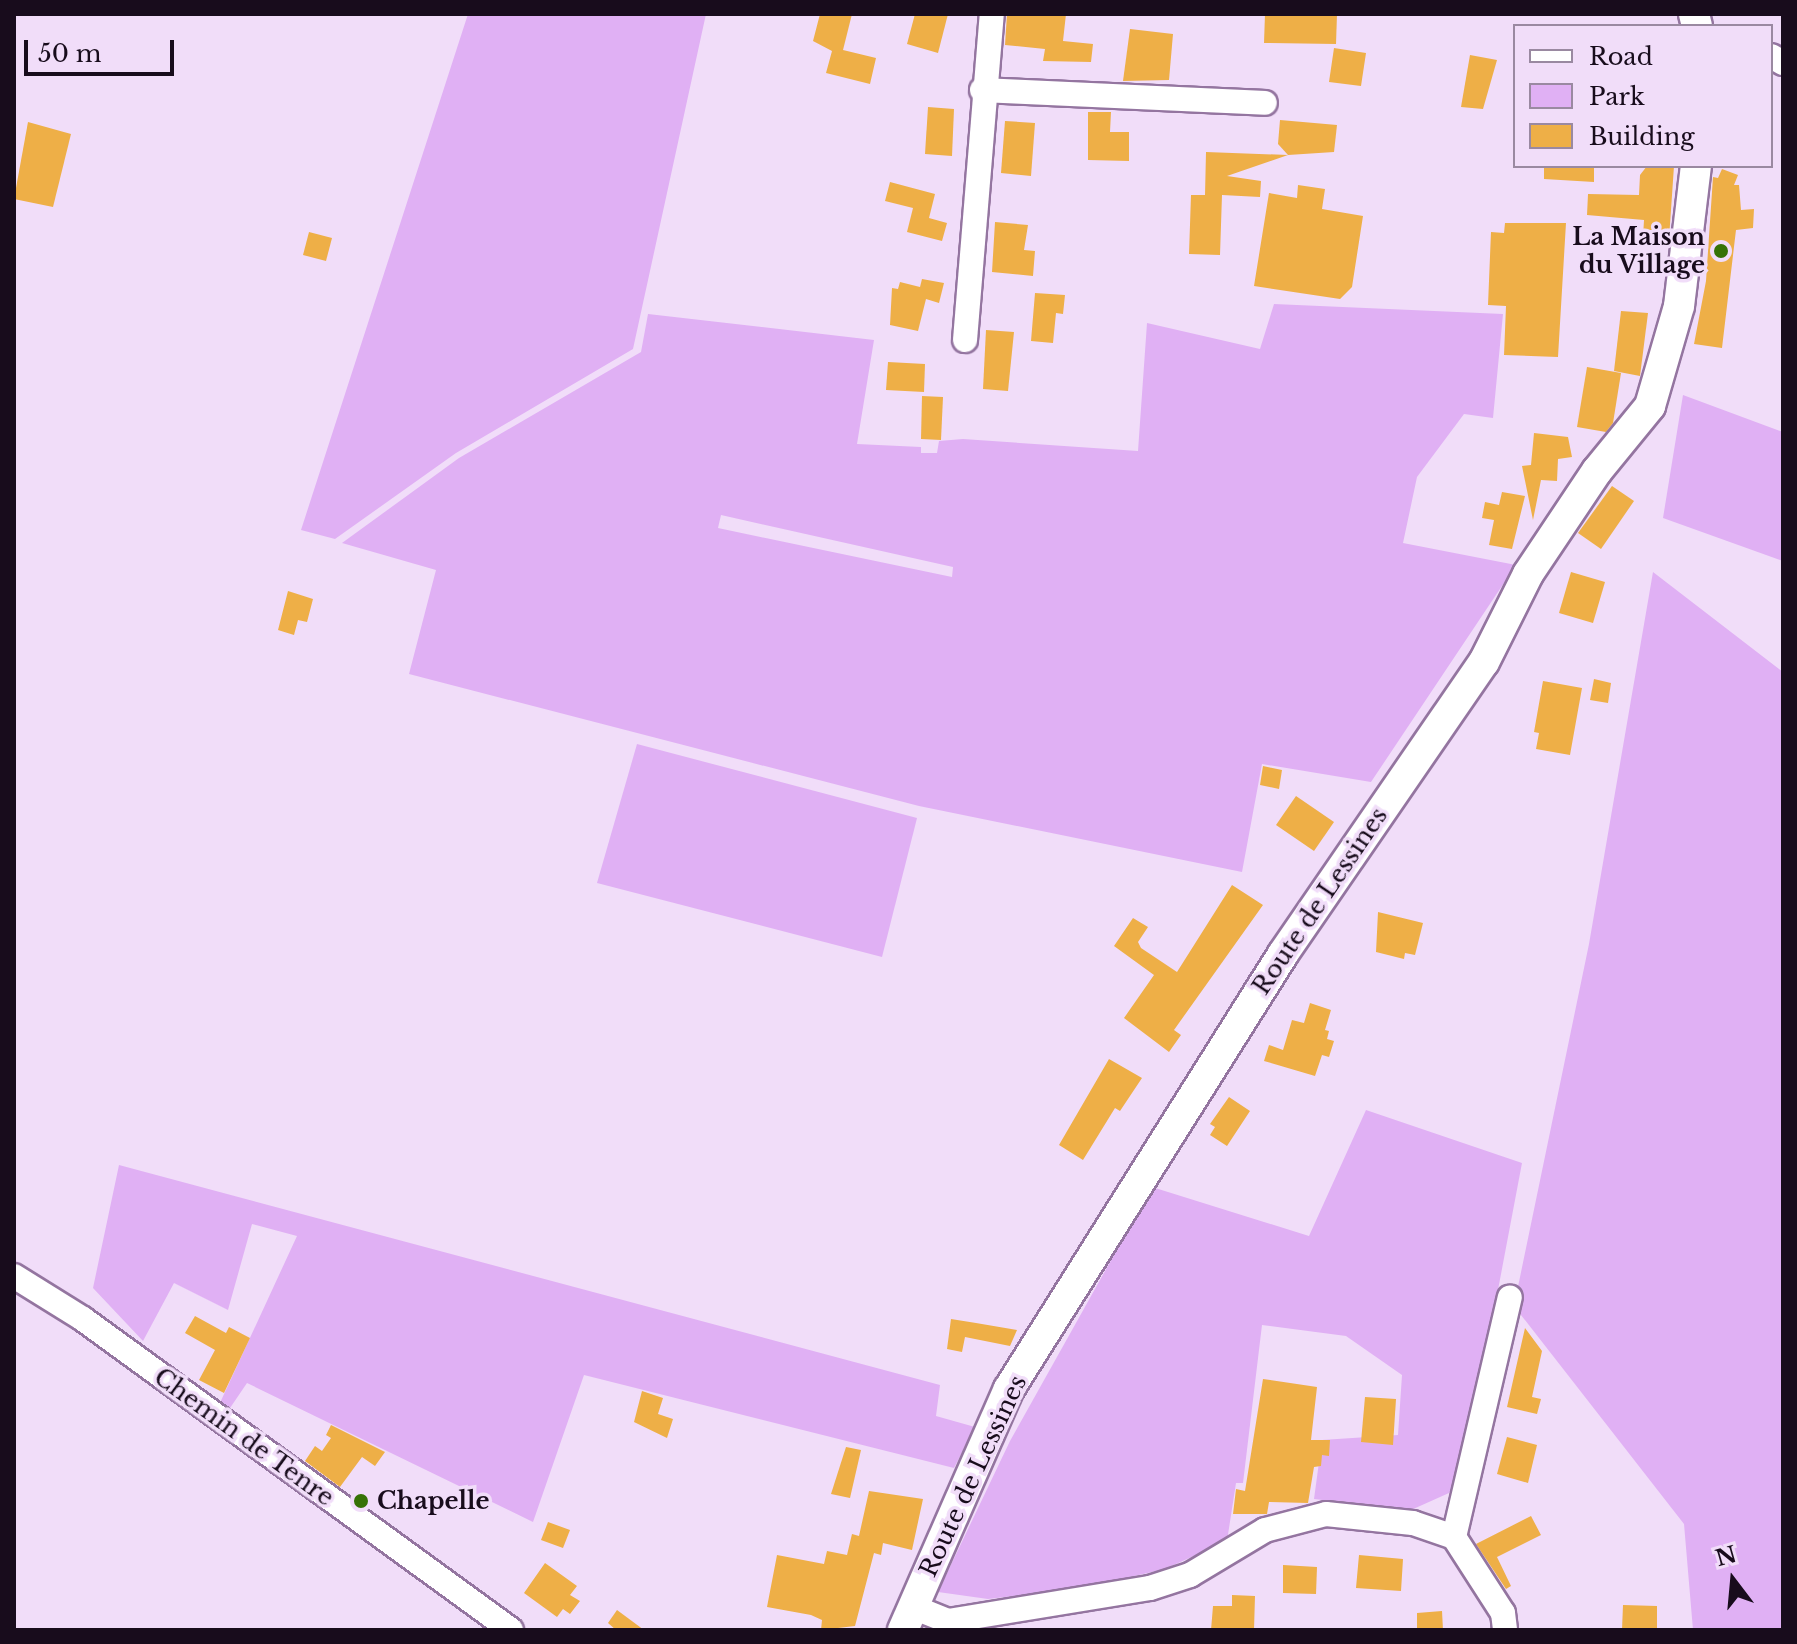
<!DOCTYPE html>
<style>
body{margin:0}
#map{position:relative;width:1797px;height:1644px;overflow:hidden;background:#f1ddf9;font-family:"Libre Baskerville",serif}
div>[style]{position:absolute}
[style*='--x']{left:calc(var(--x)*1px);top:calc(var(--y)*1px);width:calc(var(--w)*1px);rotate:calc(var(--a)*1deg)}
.green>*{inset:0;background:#e0b0f4}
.building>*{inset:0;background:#eeaf47}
.roads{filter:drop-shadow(2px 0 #9475a0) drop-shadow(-2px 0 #9475a0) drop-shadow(0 2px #9475a0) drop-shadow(0 -2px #9475a0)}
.minor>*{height:24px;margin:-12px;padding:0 12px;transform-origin:12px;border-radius:12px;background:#fff}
.major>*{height:30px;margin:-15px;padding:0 15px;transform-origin:15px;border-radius:15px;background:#fff}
.dots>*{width:22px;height:22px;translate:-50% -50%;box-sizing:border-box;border:4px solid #f1ddf9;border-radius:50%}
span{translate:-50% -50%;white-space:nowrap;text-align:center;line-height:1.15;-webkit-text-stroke:7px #f1ddf9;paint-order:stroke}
.poi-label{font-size:24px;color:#180c1c;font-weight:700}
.right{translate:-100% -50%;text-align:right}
.left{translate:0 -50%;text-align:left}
.street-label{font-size:24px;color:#180c1c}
.frame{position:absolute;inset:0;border:16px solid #180c1c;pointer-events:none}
.legend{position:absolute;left:1513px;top:24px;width:260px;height:144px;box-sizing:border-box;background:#f1ddf9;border:2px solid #9a89a1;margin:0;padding:10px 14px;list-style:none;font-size:24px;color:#180c1c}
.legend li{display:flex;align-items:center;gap:16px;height:40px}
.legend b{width:40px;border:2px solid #9a89a1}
.north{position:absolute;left:1693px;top:1540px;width:80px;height:80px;-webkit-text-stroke:6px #f1ddf9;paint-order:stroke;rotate:344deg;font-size:22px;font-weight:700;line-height:32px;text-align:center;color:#180c1c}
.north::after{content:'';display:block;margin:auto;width:28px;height:36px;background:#180c1c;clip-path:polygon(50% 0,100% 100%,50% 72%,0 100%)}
.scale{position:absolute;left:24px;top:40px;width:150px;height:36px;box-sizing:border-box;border:4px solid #180c1c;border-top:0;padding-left:10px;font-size:24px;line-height:28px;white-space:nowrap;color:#180c1c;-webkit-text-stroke:6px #f1ddf9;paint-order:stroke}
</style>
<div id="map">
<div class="green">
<div style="clip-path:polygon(468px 14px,706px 14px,633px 349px,456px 453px,335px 539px,301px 530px)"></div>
<div style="clip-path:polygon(evenodd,1274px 304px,1503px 314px,1493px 418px,1464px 414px,1417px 477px,1403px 543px,1516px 565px,1371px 782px,1262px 764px,1242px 872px,919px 806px,409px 674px,436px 570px,342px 543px,459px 458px,641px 352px,648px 314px,874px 340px,857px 444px,921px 447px,921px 453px,937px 453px,939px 441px,963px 439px,1138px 451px,1147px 323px,1260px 349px,1274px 304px,721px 515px,953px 567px,952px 577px,718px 528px,721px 515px)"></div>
<div style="clip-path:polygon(1683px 395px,1783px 432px,1783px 561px,1663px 518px)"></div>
<div style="clip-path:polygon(1653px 572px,1783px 672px,1783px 1630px,1693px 1630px,1684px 1524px,1514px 1306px,1589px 944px)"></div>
<div style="clip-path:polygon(637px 744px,917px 818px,882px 957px,597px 883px)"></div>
<div style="clip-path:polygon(1366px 1110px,1522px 1163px,1463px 1475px,1449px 1493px,1411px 1510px,1314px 1499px,1322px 1440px,1398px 1435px,1402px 1375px,1346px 1336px,1262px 1325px,1243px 1483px,1236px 1483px,1227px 1541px,1165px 1569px,1082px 1588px,988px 1599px,938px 1592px,1010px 1441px,1152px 1187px,1309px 1236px)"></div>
<div style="clip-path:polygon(119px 1165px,940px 1385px,936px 1416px,975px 1427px,954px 1468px,584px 1375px,533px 1522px,247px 1383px,228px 1411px,219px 1405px,297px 1236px,252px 1224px,228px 1310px,174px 1283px,143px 1341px,93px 1288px)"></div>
</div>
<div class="building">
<div style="clip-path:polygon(820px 14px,852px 14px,843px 50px,876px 58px,870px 84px,826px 73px,832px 51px,813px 41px)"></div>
<div style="clip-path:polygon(915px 14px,948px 14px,938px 53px,907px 44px)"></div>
<div style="clip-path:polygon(1007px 14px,1066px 14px,1063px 41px,1093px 44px,1091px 62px,1043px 61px,1045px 49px,1005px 45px)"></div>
<div style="clip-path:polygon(1265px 14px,1337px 14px,1336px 44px,1264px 43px)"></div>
<div style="clip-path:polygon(1130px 29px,1173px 34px,1169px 80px,1123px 81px)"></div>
<div style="clip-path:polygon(1334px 48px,1366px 53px,1361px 86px,1329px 82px)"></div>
<div style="clip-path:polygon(1470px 55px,1497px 60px,1483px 109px,1461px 107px)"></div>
<div style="clip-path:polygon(928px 107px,954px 109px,952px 156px,925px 154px)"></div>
<div style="clip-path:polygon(1088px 112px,1111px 112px,1110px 132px,1129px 132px,1129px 161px,1088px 160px)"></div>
<div style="clip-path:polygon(1280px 120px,1337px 125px,1334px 152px,1288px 155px,1278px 144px)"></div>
<div style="clip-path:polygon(1005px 121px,1035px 123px,1031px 176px,1001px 173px)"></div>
<div style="clip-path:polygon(28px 122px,71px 134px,53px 207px,14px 199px)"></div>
<div style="clip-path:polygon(1206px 152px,1288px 155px,1227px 176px,1261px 181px,1260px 197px,1222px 195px,1220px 255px,1189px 254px,1191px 195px,1205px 195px)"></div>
<div style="clip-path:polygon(1544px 166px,1594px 166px,1594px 182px,1544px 179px)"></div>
<div style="clip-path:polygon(1647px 166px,1674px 166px,1669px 239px,1643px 237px,1644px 220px,1587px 215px,1588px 194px,1639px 195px,1640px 175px)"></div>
<div style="clip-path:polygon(1722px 169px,1738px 175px,1734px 185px,1739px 185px,1741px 210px,1754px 209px,1753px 228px,1736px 230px,1722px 348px,1694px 344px,1706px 281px,1713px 177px,1718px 178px)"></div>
<div style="clip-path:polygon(890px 182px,935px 194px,929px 218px,947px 223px,942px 241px,907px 232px,913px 208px,885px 201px)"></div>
<div style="clip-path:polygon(1298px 185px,1325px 189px,1322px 209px,1363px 216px,1352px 287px,1340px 299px,1254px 286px,1269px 193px,1297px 198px)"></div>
<div style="clip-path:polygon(995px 222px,1028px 225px,1024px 250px,1035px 251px,1033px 276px,992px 272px)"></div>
<div style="clip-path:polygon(1505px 223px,1566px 223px,1558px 357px,1504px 355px,1506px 306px,1488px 305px,1491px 232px,1504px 233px)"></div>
<div style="clip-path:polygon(309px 232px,332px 238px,326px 261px,303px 255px)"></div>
<div style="clip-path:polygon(922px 279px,944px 283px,939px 303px,926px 299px,918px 331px,890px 325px,892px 288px,898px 289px,900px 282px,920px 287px)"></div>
<div style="clip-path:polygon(1035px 293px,1065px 295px,1063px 314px,1056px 313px,1053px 343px,1031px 341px)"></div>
<div style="clip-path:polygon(1621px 311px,1648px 313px,1640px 376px,1614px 371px)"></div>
<div style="clip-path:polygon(986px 330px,1014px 332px,1008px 391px,983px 389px)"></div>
<div style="clip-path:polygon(888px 362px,925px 364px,924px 392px,886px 390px)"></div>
<div style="clip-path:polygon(1587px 367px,1621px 373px,1613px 423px,1606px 432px,1577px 427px)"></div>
<div style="clip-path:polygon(922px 396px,943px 397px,941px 440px,921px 439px)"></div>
<div style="clip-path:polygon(1534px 433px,1568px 437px,1572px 457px,1558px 459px,1557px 481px,1541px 480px,1533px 520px,1522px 466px,1531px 465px)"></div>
<div style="clip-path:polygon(1612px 486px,1634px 501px,1601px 549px,1578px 533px)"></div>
<div style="clip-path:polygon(1502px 492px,1525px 496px,1512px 549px,1489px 545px,1494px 520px,1482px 518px,1485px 502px,1499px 505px)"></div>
<div style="clip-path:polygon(1571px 572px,1605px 582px,1593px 623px,1559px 613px)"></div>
<div style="clip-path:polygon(288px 591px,313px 599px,307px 622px,298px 620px,294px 635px,278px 630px)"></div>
<div style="clip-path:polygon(1594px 679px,1611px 683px,1608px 703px,1590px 700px)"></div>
<div style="clip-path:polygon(1543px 681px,1582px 688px,1570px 755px,1536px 749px,1539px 733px,1534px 732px)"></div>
<div style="clip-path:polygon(1263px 766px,1282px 770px,1279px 789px,1260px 785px)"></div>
<div style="clip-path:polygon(1296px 796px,1334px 822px,1314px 851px,1276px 825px)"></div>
<div style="clip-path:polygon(1232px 885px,1263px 905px,1174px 1030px,1181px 1035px,1169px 1052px,1124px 1018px,1154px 975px,1114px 946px,1133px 918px,1148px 927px,1138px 942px,1141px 948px,1177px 972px)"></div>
<div style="clip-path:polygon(1378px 912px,1423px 923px,1415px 955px,1405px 953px,1404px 959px,1376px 952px)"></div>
<div style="clip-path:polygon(1310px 1003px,1331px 1010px,1325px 1030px,1329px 1031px,1327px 1039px,1334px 1041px,1329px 1057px,1322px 1055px,1315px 1076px,1264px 1061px,1269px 1045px,1283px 1050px,1292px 1020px,1304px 1023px)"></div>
<div style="clip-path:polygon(1109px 1059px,1142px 1078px,1120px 1111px,1115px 1108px,1083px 1160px,1059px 1145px)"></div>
<div style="clip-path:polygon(1229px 1097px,1250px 1111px,1227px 1146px,1210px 1135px,1215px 1127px,1210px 1124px)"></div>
<div style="clip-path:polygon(195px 1316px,226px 1333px,229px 1327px,250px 1338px,224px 1393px,199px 1380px,215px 1350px,185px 1333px)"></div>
<div style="clip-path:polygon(951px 1319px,976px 1323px,1017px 1330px,1010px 1346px,965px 1337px,962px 1352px,947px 1349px)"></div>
<div style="clip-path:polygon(1525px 1328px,1542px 1351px,1532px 1397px,1541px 1399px,1537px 1414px,1507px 1407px)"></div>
<div style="clip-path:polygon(1263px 1379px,1317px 1387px,1311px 1440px,1330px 1440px,1329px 1456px,1322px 1455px,1321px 1466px,1314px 1467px,1308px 1503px,1269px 1502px,1267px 1514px,1233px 1514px,1236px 1489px,1245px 1491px)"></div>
<div style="clip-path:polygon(642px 1391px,663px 1398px,658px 1414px,673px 1419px,667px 1438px,634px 1422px)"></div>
<div style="clip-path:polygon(1365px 1397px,1396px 1399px,1393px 1445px,1361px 1442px)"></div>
<div style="clip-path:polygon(331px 1425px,385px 1452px,375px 1466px,362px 1457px,340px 1487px,305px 1461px,315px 1446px,322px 1451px,331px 1438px,326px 1435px)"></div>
<div style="clip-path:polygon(1507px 1437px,1537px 1445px,1528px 1483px,1497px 1474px)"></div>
<div style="clip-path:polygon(846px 1447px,861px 1450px,850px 1498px,831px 1494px)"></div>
<div style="clip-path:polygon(869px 1491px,923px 1499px,912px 1550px,883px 1543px,881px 1555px,874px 1553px,855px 1626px,821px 1630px,822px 1620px,811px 1615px,767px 1607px,777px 1555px,824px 1564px,827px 1551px,847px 1555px,852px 1534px,859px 1536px)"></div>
<div style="clip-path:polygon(1531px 1516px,1541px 1535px,1497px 1557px,1511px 1586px,1506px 1589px,1476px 1544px)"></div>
<div style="clip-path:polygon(548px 1522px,570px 1530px,563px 1548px,541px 1540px)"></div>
<div style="clip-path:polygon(1359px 1555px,1403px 1559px,1401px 1591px,1356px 1588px)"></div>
<div style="clip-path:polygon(545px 1563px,577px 1586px,570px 1595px,580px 1601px,570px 1614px,563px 1609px,557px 1617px,524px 1593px)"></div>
<div style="clip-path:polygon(1283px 1565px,1317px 1567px,1316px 1594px,1283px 1593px)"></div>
<div style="clip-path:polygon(1232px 1595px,1255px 1596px,1254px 1630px,1211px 1630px,1213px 1606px,1232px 1606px)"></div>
<div style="clip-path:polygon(1623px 1605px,1657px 1606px,1657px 1630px,1622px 1630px)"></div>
<div style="clip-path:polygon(617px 1610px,644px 1630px,616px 1630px,608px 1623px)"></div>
<div style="clip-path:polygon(1442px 1611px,1443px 1630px,1417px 1630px,1417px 1613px)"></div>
</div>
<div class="roads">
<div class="minor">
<div style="--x:1771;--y:56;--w:14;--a:30"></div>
<div style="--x:982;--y:90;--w:283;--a:2.6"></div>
<div style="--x:965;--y:340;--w:327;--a:-85.3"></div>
<div style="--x:14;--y:1276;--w:81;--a:31.9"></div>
<div style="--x:83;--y:1319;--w:529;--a:36"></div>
<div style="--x:1454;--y:1537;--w:246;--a:-76.9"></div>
<div style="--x:1454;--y:1537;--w:90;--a:57.2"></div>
<div style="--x:1503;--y:1613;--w:17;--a:83"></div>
<div style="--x:913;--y:1607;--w:38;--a:22"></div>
<div style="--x:948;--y:1621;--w:205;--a:-9.3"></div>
<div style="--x:1150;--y:1588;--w:42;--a:-18"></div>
<div style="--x:1190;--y:1575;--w:87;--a:-31"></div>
<div style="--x:1265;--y:1530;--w:63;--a:-14.7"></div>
<div style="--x:1326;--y:1514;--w:87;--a:5.9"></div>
<div style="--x:1413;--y:1523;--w:43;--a:18.9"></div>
</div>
<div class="major">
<div style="--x:1694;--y:14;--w:12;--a:76"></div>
<div style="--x:903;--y:1630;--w:263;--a:-66.3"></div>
<div style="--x:1009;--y:1389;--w:514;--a:-57.79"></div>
<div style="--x:1283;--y:954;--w:354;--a:-55.5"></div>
<div style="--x:1484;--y:662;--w:98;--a:-63.4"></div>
<div style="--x:1528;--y:574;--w:124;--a:-56.2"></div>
<div style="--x:1597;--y:471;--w:84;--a:-50.8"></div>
<div style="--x:1650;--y:406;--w:104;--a:-73.8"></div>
<div style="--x:1679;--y:306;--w:141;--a:-83.1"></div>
</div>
</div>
<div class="dots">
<div style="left:1721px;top:251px;background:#367206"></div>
<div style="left:361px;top:1501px;background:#367206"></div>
</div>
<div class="poi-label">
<span class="right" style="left:1705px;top:251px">La Maison<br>du Village</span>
<span class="left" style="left:377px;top:1501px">Chapelle</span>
</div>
<div class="street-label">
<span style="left:1320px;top:901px;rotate:-56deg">Route de Lessines</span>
<span style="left:244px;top:1437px;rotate:36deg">Chemin de Tenre</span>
<span style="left:973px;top:1476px;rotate:-65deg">Route de Lessines</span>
</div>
<div class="frame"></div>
<ul class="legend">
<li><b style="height:10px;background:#fff"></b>Road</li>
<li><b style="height:22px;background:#e0b0f4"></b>Park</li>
<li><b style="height:22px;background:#eeaf47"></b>Building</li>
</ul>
<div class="north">N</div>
<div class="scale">50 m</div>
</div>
